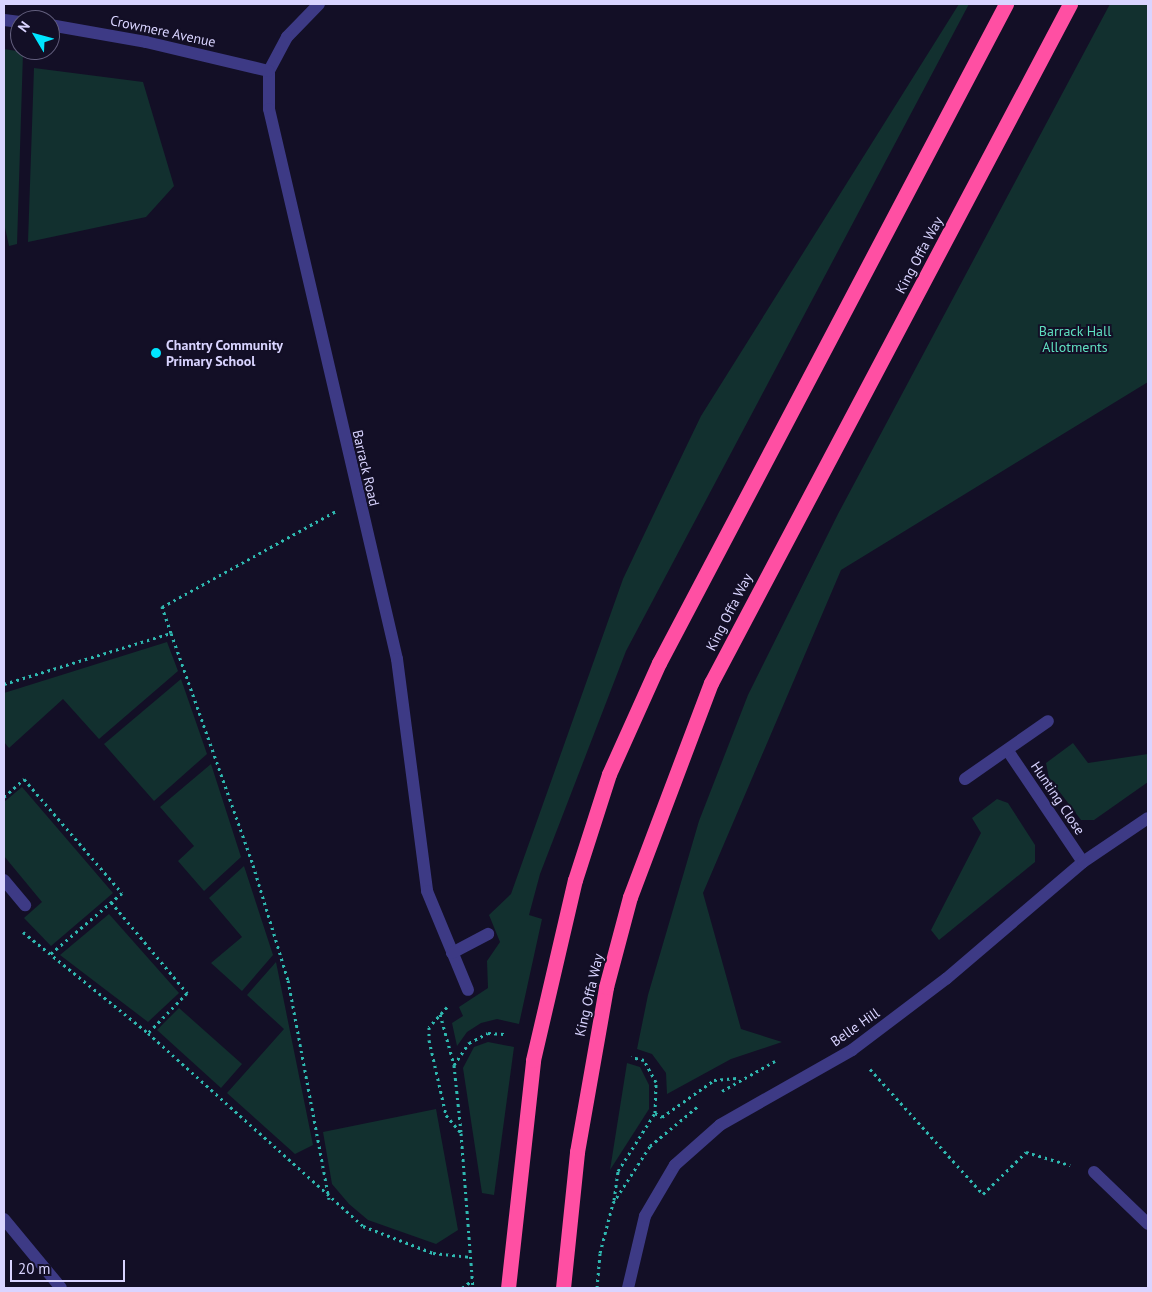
<!DOCTYPE html>
<style>
body{margin:0}
#map{position:relative;width:1152px;height:1292px;overflow:hidden;background:#130f26;font-family:"PT Sans",sans-serif}
div>[style]{position:absolute}
[style*='--x']{left:calc(var(--x)*1px);top:calc(var(--y)*1px);width:calc(var(--w)*1px);rotate:calc(var(--a)*1deg)}
.green>*{inset:0;background:#12302f}
.path>*{height:3px;margin-top:-1.5px;transform-origin:0;background:repeating-linear-gradient(90deg,#2fb8b0 0 2.5px,transparent 0 6.5px)}
.minor>*{height:12px;margin:-6px;padding:0 6px;transform-origin:6px;border-radius:6px;background:#3d3a85}
.highway>*{height:15px;margin:-7.5px;padding:0 7.5px;transform-origin:7.5px;border-radius:7.5px;background:#ff4fa3}
.dots>*{width:14px;height:14px;translate:-50% -50%;box-sizing:border-box;border:2px solid #130f26;border-radius:50%}
span{translate:-50% -50%;white-space:nowrap;text-align:center;line-height:1.15;-webkit-text-stroke:4px #130f26;paint-order:stroke}
.street-label{font-size:14px;color:#d9d4ff}
.park-label{font-size:14px;color:#5fe0c0}
.poi-label{font-size:14px;color:#d9d4ff;font-weight:700}
.left{translate:0 -50%;text-align:left}
.frame{position:absolute;inset:0;border:5px solid #d9d4ff;pointer-events:none}
.north{position:absolute;left:10px;top:10px;width:50px;height:50px;box-sizing:border-box;background:#130f26;border:1px solid #625e7d;border-radius:50%;rotate:307deg;font-size:14px;font-weight:700;line-height:20px;text-align:center;color:#d9d4ff}
.north::after{content:'';display:block;margin:auto;width:18px;height:22px;background:#00e5ff;clip-path:polygon(50% 0,100% 100%,50% 72%,0 100%)}
.scale{position:absolute;left:10px;top:1260px;width:115px;height:22px;box-sizing:border-box;border:2px solid #d9d4ff;border-top:0;padding-left:6px;font-size:15px;line-height:18px;white-space:nowrap;color:#d9d4ff;-webkit-text-stroke:4px #130f26;paint-order:stroke}
</style>
<div id="map">
<div class="green">
<div style="clip-path:polygon(959px 4px,969px 4px,626px 651px,540px 874px,529px 915px,542px 919px,519px 1024px,497px 1019px,481px 1023px,467px 1032px,457px 1046px,452px 1023px,463px 1016px,459px 1007px,488px 988px,487px 961px,500px 942px,489px 915px,511px 894px,623px 579px,661px 499px,701px 416px)"></div>
<div style="clip-path:polygon(1110px 4px,1148px 4px,1148px 382px,841px 570px,703px 893px,741px 1029px,782px 1042px,731px 1059px,667px 1094px,666px 1073px,652px 1054px,637px 1049px,648px 995px,699px 821px,748px 695px,838px 514px)"></div>
<div style="clip-path:polygon(4px 49px,23px 52px,17px 244px,9px 246px,4px 223px)"></div>
<div style="clip-path:polygon(34px 68px,143px 82px,174px 186px,146px 217px,28px 242px)"></div>
<div style="clip-path:polygon(167px 642px,178px 671px,99px 739px,63px 699px,9px 748px,4px 742px,4px 693px)"></div>
<div style="clip-path:polygon(181px 679px,207px 754px,154px 801px,104px 744px)"></div>
<div style="clip-path:polygon(1073px 743px,1088px 763px,1148px 754px,1148px 782px,1094px 820px,1081px 820px,1049px 778px,1046px 763px)"></div>
<div style="clip-path:polygon(211px 764px,241px 857px,204px 891px,178px 861px,194px 846px,160px 807px)"></div>
<div style="clip-path:polygon(22px 787px,113px 893px,51px 946px,24px 918px,42px 902px,4px 856px,4px 802px)"></div>
<div style="clip-path:polygon(997px 799px,1008px 803px,1035px 845px,1035px 862px,939px 940px,931px 930px,981px 833px,972px 818px)"></div>
<div style="clip-path:polygon(244px 866px,273px 955px,242px 991px,211px 963px,242px 937px,209px 898px)"></div>
<div style="clip-path:polygon(109px 914px,179px 993px,148px 1022px,60px 955px)"></div>
<div style="clip-path:polygon(276px 962px,313px 1145px,295px 1154px,227px 1093px,284px 1029px,247px 995px)"></div>
<div style="clip-path:polygon(179px 1008px,242px 1064px,221px 1088px,157px 1030px)"></div>
<div style="clip-path:polygon(488px 1042px,514px 1047px,494px 1195px,482px 1193px,463px 1068px,474px 1047px)"></div>
<div style="clip-path:polygon(627px 1063px,640px 1067px,649px 1085px,649px 1109px,610px 1170px)"></div>
<div style="clip-path:polygon(436px 1109px,458px 1230px,436px 1244px,368px 1220px,349px 1204px,332px 1184px,323px 1132px)"></div>
</div>
<div class="path">
<div style="--x:171;--y:633;--w:246;--a:70.5"></div>
<div style="--x:253;--y:865;--w:120;--a:73.1"></div>
<div style="--x:288;--y:980;--w:223;--a:79.4"></div>
<div style="--x:4;--y:684;--w:175;--a:-17"></div>
<div style="--x:171;--y:633;--w:28;--a:-109"></div>
<div style="--x:162;--y:607;--w:199;--a:-28.9"></div>
<div style="--x:4;--y:797;--w:27;--a:-42"></div>
<div style="--x:24;--y:779;--w:150;--a:49.3"></div>
<div style="--x:122;--y:893;--w:97;--a:139.6"></div>
<div style="--x:111;--y:902;--w:119;--a:50.1"></div>
<div style="--x:187;--y:993;--w:56;--a:134.3"></div>
<div style="--x:23;--y:932;--w:161;--a:38.9"></div>
<div style="--x:148;--y:1033;--w:289;--a:41.9"></div>
<div style="--x:363;--y:1226;--w:75;--a:21.1"></div>
<div style="--x:433;--y:1253;--w:37;--a:6"></div>
<div style="--x:447;--y:1007;--w:27;--a:132"></div>
<div style="--x:429;--y:1027;--w:13;--a:90"></div>
<div style="--x:429;--y:1040;--w:77;--a:77.2"></div>
<div style="--x:446;--y:1115;--w:23;--a:50"></div>
<div style="--x:461;--y:1133;--w:155;--a:85.6"></div>
<div style="--x:440;--y:1014;--w:53;--a:74.6"></div>
<div style="--x:870;--y:1069;--w:169;--a:47.9"></div>
<div style="--x:983;--y:1194;--w:60;--a:-44.3"></div>
<div style="--x:1026;--y:1152;--w:46;--a:16.5"></div>
<div style="--x:722;--y:1091;--w:61;--a:-29.5"></div>
<div style="--x:655;--y:1113;--w:8;--a:30"></div>
<div style="--x:662;--y:1117;--w:64;--a:-35.4"></div>
<div style="--x:714;--y:1080;--w:23;--a:-5"></div>
<div style="--x:461;--y:1132;--w:67;--a:-96"></div>
<div style="--x:454;--y:1065;--w:27;--a:-56"></div>
<div style="--x:469;--y:1043;--w:21;--a:-28"></div>
<div style="--x:488;--y:1033;--w:16;--a:4"></div>
<div style="--x:614;--y:1200;--w:29;--a:-82"></div>
<div style="--x:618;--y:1171;--w:69;--a:-57.5"></div>
<div style="--x:655;--y:1113;--w:31;--a:-88"></div>
<div style="--x:656;--y:1082;--w:25;--a:-119"></div>
<div style="--x:644;--y:1060;--w:13;--a:-167"></div>
<div style="--x:462;--y:1288;--w:10;--a:-37"></div>
<div style="--x:597;--y:1288;--w:35;--a:-85"></div>
<div style="--x:600;--y:1253;--w:52;--a:-75.4"></div>
<div style="--x:613;--y:1203;--w:68;--a:-57"></div>
<div style="--x:650;--y:1146;--w:62;--a:-39.8"></div>
</div>
<div class="minor">
<div style="--x:319;--y:4;--w:46;--a:134.1"></div>
<div style="--x:287;--y:37;--w:38;--a:118"></div>
<div style="--x:269;--y:71;--w:38;--a:90"></div>
<div style="--x:269;--y:109;--w:565;--a:76.9"></div>
<div style="--x:397;--y:659;--w:234;--a:82.6"></div>
<div style="--x:427;--y:891;--w:107;--a:67.5"></div>
<div style="--x:4;--y:20;--w:16;--a:7"></div>
<div style="--x:50;--y:25;--w:97;--a:10"></div>
<div style="--x:146;--y:42;--w:126;--a:13.3"></div>
<div style="--x:1008;--y:751;--w:134;--a:56"></div>
<div style="--x:965;--y:779;--w:101;--a:-34.9"></div>
<div style="--x:4;--y:880;--w:33;--a:50"></div>
<div style="--x:452;--y:953;--w:41;--a:-27.8"></div>
<div style="--x:1094;--y:1172;--w:75;--a:43.9"></div>
<div style="--x:4;--y:1219;--w:89;--a:50.4"></div>
<div style="--x:628;--y:1288;--w:74;--a:-76.7"></div>
<div style="--x:645;--y:1216;--w:59;--a:-59.5"></div>
<div style="--x:675;--y:1165;--w:60;--a:-41.6"></div>
<div style="--x:720;--y:1125;--w:152;--a:-29.6"></div>
<div style="--x:852;--y:1050;--w:118;--a:-37.1"></div>
<div style="--x:946;--y:979;--w:180;--a:-40.5"></div>
<div style="--x:1083;--y:862;--w:78;--a:-34.1"></div>
</div>
<div class="highway">
<div style="--x:508;--y:1288;--w:229;--a:-83.7"></div>
<div style="--x:533;--y:1060;--w:185;--a:-76.9"></div>
<div style="--x:575;--y:880;--w:111;--a:-72.2"></div>
<div style="--x:609;--y:774;--w:122;--a:-65.8"></div>
<div style="--x:659;--y:663;--w:745;--a:-62.23"></div>
<div style="--x:563;--y:1288;--w:137;--a:-84.1"></div>
<div style="--x:577;--y:1152;--w:168;--a:-80"></div>
<div style="--x:606;--y:987;--w:93;--a:-75.1"></div>
<div style="--x:630;--y:897;--w:229;--a:-69.3"></div>
<div style="--x:711;--y:683;--w:768;--a:-62.13"></div>
</div>
<div class="dots">
<div style="left:156px;top:353px;background:#00e5ff"></div>
</div>
<div class="street-label">
<span style="left:163px;top:31px;rotate:12deg">Crowmere Avenue</span>
<span style="left:919px;top:255px;rotate:-62deg">King Offa Way</span>
<span style="left:366px;top:468px;rotate:77deg">Barrack Road</span>
<span style="left:729px;top:612px;rotate:-63deg">King Offa Way</span>
<span style="left:1058px;top:798px;rotate:56deg">Hunting Close</span>
<span style="left:589px;top:995px;rotate:-77deg">King Offa Way</span>
<span style="left:855px;top:1027px;rotate:-35deg">Belle Hill</span>
</div>
<div class="park-label">
<span style="left:1075px;top:339px">Barrack Hall<br>Allotments</span>
</div>
<div class="poi-label">
<span class="left" style="left:166px;top:353px">Chantry Community<br>Primary School</span>
</div>
<div class="frame"></div>
<div class="north">N</div>
<div class="scale">20 m</div>
</div>
